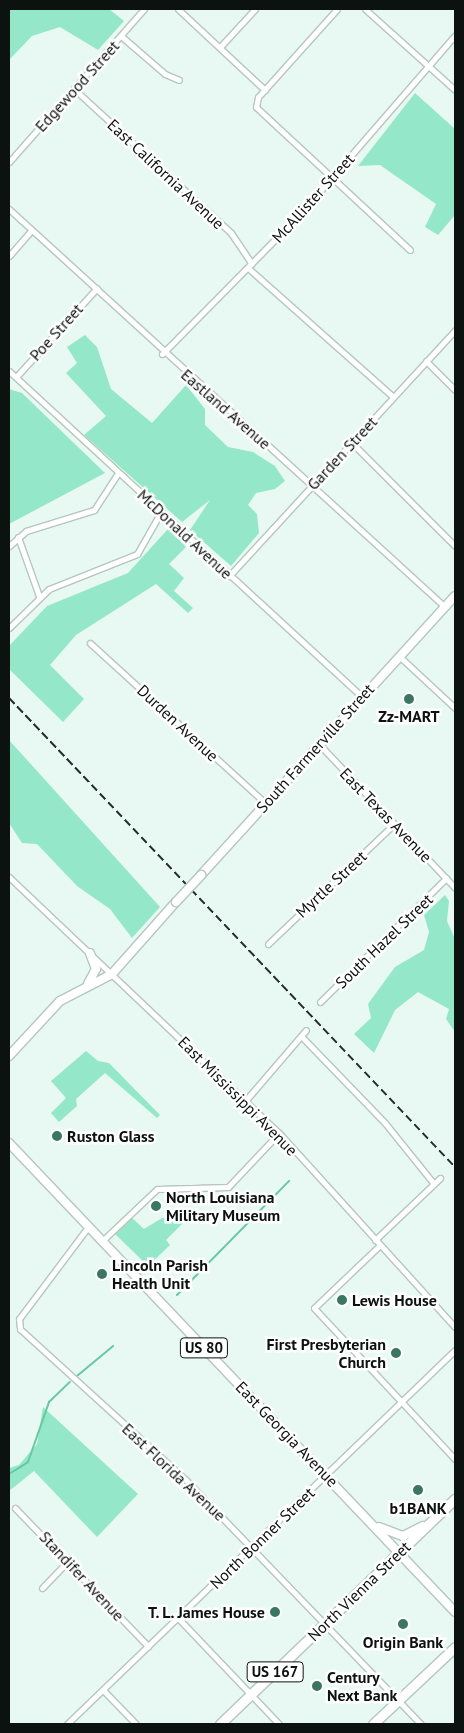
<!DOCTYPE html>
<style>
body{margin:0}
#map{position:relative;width:464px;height:1733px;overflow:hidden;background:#e7f9f2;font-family:"PT Sans",sans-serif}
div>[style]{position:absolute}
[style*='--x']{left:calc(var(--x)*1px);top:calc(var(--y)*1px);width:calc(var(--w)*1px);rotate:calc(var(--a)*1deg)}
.green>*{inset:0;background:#94e8c9}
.stream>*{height:2px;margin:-1px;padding:0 1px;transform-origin:1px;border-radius:1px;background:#69c7a6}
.roads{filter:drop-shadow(1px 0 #b5c7bf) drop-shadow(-1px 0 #b5c7bf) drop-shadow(0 1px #b5c7bf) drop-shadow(0 -1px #b5c7bf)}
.street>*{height:5px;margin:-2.5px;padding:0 2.5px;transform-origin:2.5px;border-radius:2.5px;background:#fff}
.secondary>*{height:8px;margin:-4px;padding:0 4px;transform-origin:4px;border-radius:4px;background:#fff}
.primary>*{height:8px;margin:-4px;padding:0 4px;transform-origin:4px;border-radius:4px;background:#fff}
.highway>*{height:9px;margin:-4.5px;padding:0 4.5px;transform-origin:4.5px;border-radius:4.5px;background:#fff}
.rail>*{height:2px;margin-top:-1px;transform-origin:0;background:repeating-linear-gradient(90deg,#242c29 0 8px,transparent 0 12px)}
.bridges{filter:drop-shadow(1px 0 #b5c7bf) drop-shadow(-1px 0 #b5c7bf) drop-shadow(0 1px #b5c7bf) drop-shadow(0 -1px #b5c7bf)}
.secondary-bridge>*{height:8px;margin:-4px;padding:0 4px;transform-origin:4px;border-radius:4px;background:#fff}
.dots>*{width:14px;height:14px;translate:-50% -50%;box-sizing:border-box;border:2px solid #fff;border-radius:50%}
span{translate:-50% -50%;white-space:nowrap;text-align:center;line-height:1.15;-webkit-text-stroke:5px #fff;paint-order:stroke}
.shield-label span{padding:1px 4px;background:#fff;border:1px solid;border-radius:4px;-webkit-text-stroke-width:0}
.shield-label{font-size:15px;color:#0c1210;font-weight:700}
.street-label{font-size:16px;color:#0c1210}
.poi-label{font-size:16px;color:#0c1210;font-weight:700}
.left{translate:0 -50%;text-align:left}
.right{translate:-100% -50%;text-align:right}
.frame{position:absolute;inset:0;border:10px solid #0c1210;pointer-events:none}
</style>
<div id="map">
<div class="green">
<div style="clip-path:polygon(9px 9px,109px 9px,124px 21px,98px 50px,60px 27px,32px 36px,9px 60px)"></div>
<div style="clip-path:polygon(415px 93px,455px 129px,455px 215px,438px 235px,425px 227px,436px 204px,380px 165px,358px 166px)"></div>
<div style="clip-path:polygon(85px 335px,97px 347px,111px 389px,152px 423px,186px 385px,205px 409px,205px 425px,228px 447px,253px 452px,275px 466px,285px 481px,275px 489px,256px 493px,248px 505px,257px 514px,259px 533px,231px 566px,190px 530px,210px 500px,182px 522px,84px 435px,106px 416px,66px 373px,77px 363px,67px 347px)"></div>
<div style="clip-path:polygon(9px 389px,22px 393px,105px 473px,9px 524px)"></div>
<div style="clip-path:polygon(168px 529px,187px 546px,169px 564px,184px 578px,174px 591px,193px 608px,188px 613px,156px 584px,76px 635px,50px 665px,84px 699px,63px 722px,9px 669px,9px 646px,47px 606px,128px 573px)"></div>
<div style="clip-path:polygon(9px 740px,160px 907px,132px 938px,110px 909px,77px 886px,37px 844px,22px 843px,9px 823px)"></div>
<div style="clip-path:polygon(445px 895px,449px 901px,447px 921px,455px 939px,455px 1032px,446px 1019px,449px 1009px,418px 992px,395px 1010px,374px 1053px,354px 1034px,371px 1018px,368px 1004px,395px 967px,424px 950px,429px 932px,424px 915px)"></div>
<div style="clip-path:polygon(86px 1051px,98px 1061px,109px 1063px,160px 1115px,157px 1118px,105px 1073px,76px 1099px,77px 1106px,59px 1122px,51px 1113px,66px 1098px,51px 1081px)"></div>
<div style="clip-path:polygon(185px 1215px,188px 1218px,166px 1240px,170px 1245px,148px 1266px,114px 1233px,130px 1216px,144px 1229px,162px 1218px)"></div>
<div style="clip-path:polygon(43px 1407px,138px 1494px,97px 1537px,34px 1471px,9px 1491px,9px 1468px,19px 1465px,37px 1444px)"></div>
</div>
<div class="stream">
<div style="--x:177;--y:1295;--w:160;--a:-45.5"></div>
<div style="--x:77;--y:1376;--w:47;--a:-39.8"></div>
<div style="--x:9;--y:1474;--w:22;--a:-32"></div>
<div style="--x:28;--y:1462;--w:64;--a:-70.7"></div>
<div style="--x:49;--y:1402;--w:29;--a:-44"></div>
</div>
<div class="roads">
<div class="street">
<div style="--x:178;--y:9;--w:119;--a:43"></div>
<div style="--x:337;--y:9;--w:118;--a:131.9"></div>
<div style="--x:258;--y:97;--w:10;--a:101"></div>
<div style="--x:256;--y:107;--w:210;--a:42.9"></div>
<div style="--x:365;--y:9;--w:121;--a:42"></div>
<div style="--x:121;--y:36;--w:58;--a:40.8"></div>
<div style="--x:165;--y:74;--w:15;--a:23"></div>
<div style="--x:220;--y:47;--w:52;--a:-47.4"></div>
<div style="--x:74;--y:89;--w:213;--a:42.5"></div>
<div style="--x:231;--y:233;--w:37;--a:56"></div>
<div style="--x:9;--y:162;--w:204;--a:-48.6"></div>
<div style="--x:9;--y:209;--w:590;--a:42.39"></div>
<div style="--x:9;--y:256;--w:33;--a:-49"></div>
<div style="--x:248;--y:268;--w:193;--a:41.6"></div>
<div style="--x:162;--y:354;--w:198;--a:-45.4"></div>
<div style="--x:301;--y:213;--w:235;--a:-49.1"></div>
<div style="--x:426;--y:361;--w:41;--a:45"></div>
<div style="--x:9;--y:371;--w:481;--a:42.7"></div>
<div style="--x:16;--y:377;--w:120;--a:-47.7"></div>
<div style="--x:353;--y:444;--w:144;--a:45"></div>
<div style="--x:18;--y:537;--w:63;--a:70.4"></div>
<div style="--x:9;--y:546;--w:23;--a:-41"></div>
<div style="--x:26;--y:531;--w:71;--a:-17.2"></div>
<div style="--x:94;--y:510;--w:44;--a:-57"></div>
<div style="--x:229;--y:576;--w:334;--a:-47.4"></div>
<div style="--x:9;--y:628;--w:56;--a:-44.3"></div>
<div style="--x:49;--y:589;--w:95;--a:-21.7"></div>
<div style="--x:137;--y:554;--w:48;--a:-60.3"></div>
<div style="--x:90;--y:643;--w:237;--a:42.4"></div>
<div style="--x:399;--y:656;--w:76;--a:42.9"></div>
<div style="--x:318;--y:743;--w:199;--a:46.6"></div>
<div style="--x:9;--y:877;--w:372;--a:43.5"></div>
<div style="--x:279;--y:1133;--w:262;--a:47.8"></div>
<div style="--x:268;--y:944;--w:174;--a:-43.6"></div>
<div style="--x:320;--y:1002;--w:177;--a:-44.5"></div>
<div style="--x:301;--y:1036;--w:121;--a:46"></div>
<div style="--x:385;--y:1123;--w:78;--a:51.2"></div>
<div style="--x:246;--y:1100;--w:92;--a:-49.4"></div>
<div style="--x:88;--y:1227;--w:115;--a:126.9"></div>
<div style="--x:19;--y:1319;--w:10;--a:84"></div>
<div style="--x:20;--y:1329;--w:223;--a:42.3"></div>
<div style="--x:185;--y:1479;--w:340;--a:46.1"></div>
<div style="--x:375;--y:1240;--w:90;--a:-43.6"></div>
<div style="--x:102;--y:1241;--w:76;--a:-43.4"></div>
<div style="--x:157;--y:1189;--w:71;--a:-1.6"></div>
<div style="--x:228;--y:1187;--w:74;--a:-46.6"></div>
<div style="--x:380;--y:1245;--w:91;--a:136.3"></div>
<div style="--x:314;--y:1308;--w:207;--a:47"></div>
<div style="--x:15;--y:1508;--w:192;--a:46.1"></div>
<div style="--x:42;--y:1588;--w:39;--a:-46"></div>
<div style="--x:178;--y:1618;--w:146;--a:46.4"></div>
<div style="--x:103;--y:1690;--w:47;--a:45.9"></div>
<div style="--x:67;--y:1724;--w:539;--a:-43.95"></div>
</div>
<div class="secondary">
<div style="--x:201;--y:875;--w:377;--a:-47.7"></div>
<div style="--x:88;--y:984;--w:17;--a:-62"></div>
<div style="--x:96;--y:969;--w:17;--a:-111"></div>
<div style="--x:9;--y:1056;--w:75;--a:-47.2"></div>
<div style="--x:60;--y:1001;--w:59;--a:-27.4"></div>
<div style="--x:112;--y:974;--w:96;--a:-48.4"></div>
</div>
<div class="primary">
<div style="--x:9;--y:1143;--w:647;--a:46.44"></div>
<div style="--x:379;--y:1527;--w:26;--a:21"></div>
<div style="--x:403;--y:1536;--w:22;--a:-27"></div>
</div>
<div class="highway">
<div style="--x:220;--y:1724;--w:325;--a:-43.8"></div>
<div style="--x:373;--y:1724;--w:112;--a:-43.2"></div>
</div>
</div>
<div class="rail">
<div style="--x:9;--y:698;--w:647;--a:46.44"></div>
</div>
<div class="bridges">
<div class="secondary-bridge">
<div style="--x:176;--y:902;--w:37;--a:-47"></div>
</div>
</div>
<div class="dots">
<div style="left:409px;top:699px;background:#3a7661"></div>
<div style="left:57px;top:1136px;background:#3a7661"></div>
<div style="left:156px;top:1206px;background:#3a7661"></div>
<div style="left:102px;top:1274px;background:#3a7661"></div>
<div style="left:342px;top:1300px;background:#3a7661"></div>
<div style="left:396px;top:1353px;background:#3a7661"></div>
<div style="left:418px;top:1490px;background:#3a7661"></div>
<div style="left:275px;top:1612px;background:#3a7661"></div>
<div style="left:403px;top:1624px;background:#3a7661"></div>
<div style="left:317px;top:1686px;background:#3a7661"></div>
</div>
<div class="shield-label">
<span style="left:204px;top:1348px">US 80</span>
<span style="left:275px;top:1672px">US 167</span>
</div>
<div class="street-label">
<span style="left:77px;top:86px;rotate:-48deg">Edgewood Street</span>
<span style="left:166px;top:174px;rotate:43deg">East California Avenue</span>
<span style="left:313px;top:198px;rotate:-48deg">McAllister Street</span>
<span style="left:56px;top:332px;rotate:-48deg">Poe Street</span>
<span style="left:226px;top:409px;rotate:41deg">Eastland Avenue</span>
<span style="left:342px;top:453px;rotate:-47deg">Garden Street</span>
<span style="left:185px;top:534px;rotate:43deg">McDonald Avenue</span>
<span style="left:178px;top:723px;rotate:43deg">Durden Avenue</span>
<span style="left:315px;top:748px;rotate:-48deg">South Farmerville Street</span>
<span style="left:386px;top:815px;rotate:46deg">East Texas Avenue</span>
<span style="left:331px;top:884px;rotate:-43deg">Myrtle Street</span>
<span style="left:384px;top:941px;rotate:-44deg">South Hazel Street</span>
<span style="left:238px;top:1096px;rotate:45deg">East Mississippi Avenue</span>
<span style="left:287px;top:1434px;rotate:46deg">East Georgia Avenue</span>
<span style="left:174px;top:1472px;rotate:43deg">East Florida Avenue</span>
<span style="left:262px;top:1538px;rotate:-44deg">North Bonner Street</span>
<span style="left:82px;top:1576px;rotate:47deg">Standifer Avenue</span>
<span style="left:359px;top:1591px;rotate:-44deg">North Vienna Street</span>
</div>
<div class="poi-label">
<span style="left:409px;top:716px">Zz-MART</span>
<span class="left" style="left:67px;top:1136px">Ruston Glass</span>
<span class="left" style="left:166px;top:1206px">North Louisiana<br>Military Museum</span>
<span class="left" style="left:112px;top:1274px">Lincoln Parish<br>Health Unit</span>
<span class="left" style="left:352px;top:1300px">Lewis House</span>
<span class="right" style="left:386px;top:1353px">First Presbyterian<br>Church</span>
<span style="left:418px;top:1508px">b1BANK</span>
<span class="right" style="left:265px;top:1612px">T. L. James House</span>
<span style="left:403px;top:1642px">Origin Bank</span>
<span class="left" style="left:327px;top:1686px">Century<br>Next Bank</span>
</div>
<div class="frame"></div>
</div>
